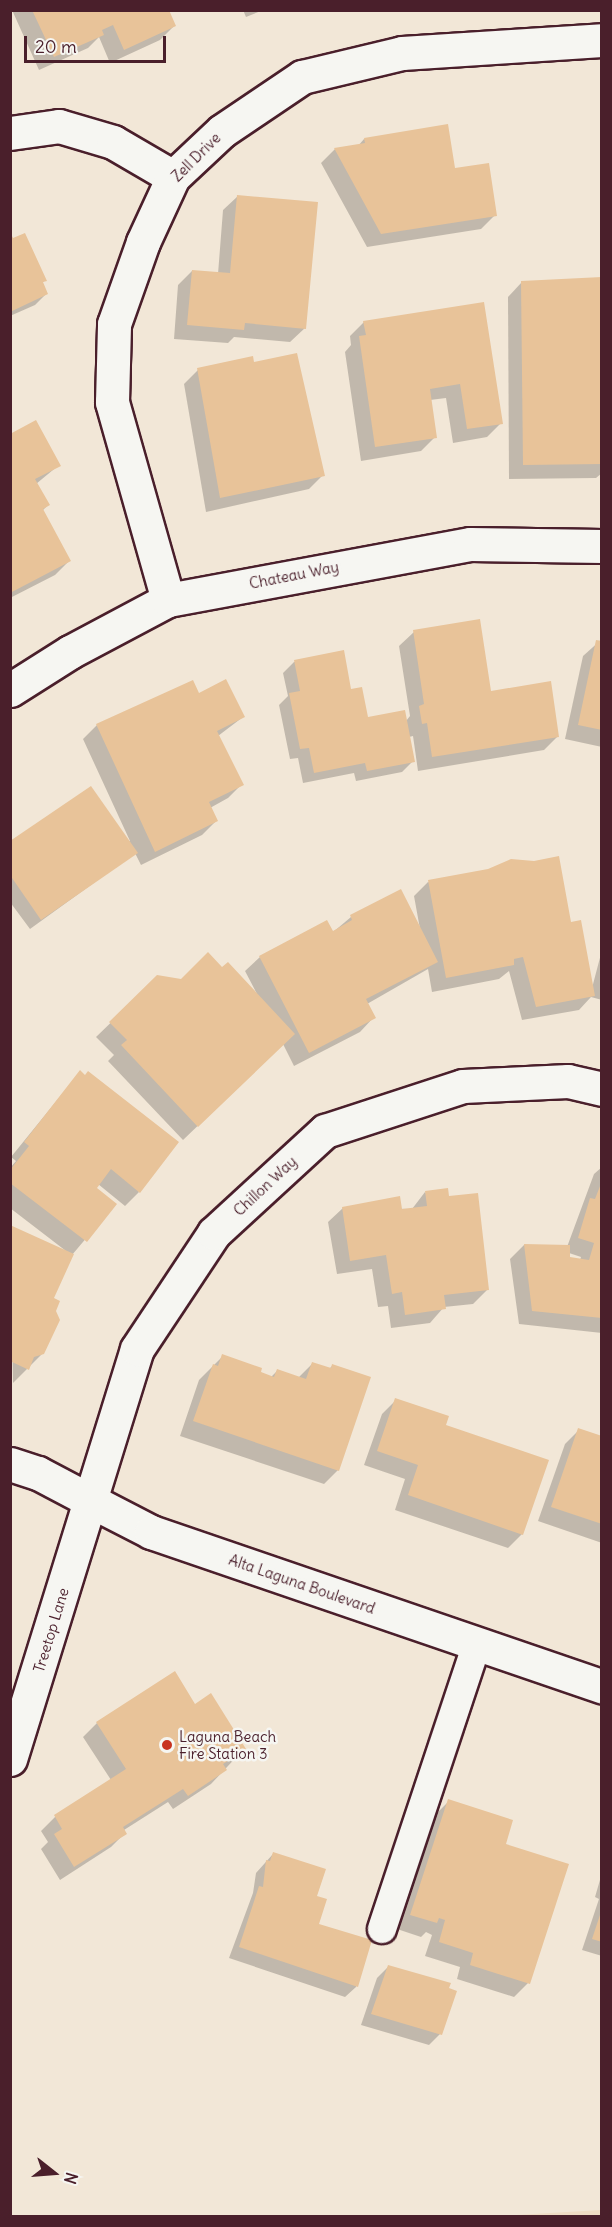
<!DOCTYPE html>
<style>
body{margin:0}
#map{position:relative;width:612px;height:2227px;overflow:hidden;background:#f2e7d7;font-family:Delius,sans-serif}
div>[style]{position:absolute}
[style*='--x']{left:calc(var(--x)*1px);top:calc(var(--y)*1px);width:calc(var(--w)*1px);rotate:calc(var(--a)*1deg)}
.built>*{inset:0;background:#efdcc4}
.shadow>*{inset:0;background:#0003}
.building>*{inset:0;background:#e8c399}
.roads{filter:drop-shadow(2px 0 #4a1f2b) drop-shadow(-2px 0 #4a1f2b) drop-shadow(0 2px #4a1f2b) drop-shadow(0 -2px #4a1f2b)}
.service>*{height:28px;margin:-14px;padding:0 14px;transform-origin:14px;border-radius:14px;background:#f6f6f2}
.minor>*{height:33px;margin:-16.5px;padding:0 16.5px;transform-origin:16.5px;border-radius:16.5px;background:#f6f6f2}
.tertiary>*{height:33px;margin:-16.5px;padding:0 16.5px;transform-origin:16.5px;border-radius:16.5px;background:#f6f6f2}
.secondary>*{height:33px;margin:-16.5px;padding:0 16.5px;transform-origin:16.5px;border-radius:16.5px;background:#f6f6f2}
.dots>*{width:16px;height:16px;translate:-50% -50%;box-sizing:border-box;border:3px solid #f6f6f2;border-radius:50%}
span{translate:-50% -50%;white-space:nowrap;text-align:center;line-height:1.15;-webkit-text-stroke:5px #f6f6f2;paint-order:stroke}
.street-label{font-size:15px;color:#4a1f2b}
.poi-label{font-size:15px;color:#4a1f2b}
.left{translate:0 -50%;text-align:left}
.frame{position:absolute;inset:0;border:12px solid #4a1f2b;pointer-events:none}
.north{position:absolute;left:24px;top:2143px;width:60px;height:60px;-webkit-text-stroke:4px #f6f6f2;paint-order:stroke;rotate:107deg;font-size:16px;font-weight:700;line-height:24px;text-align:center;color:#4a1f2b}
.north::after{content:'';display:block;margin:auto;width:21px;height:27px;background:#4a1f2b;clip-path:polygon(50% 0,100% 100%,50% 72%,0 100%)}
.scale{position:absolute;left:24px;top:36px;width:142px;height:27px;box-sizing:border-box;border:3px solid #4a1f2b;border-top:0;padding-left:8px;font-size:18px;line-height:21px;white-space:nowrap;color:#4a1f2b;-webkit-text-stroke:4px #f6f6f2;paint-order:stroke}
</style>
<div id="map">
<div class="built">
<div style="clip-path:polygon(601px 2210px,601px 2216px,500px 2216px)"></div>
</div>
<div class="shadow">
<div style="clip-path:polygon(12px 10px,167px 10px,174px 26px,160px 40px,110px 63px,99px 37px,88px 48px,39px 70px)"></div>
<div style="clip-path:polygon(243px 10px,263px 10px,246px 17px)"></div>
<div style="clip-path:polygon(364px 139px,454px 170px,495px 215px,481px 229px,367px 247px,321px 163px,335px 149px,358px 146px)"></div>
<div style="clip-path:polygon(238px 196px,305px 328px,290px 342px,234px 337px,228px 343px,174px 339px,178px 285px,192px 271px,218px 274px,223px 210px)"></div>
<div style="clip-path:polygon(10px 236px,45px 280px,42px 283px,46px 294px,35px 305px,10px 316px)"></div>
<div style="clip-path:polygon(602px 281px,602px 473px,596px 478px,509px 479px,508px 297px,522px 282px)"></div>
<div style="clip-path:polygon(483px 304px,501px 423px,487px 437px,453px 443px,446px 398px,430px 400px,435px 437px,421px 451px,361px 461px,345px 352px,351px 345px,350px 336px,364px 322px)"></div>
<div style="clip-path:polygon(252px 364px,323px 475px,309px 489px,206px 512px,184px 384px,198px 370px)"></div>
<div style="clip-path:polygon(10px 436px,59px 465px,36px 484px,48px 505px,42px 511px,69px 561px,55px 575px,10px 598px)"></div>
<div style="clip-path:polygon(414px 632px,490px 693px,558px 736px,544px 750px,418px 771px,413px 736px,409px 737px,413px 761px,402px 772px,356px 781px,354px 773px,303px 783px,298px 758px,290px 759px,279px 705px,288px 696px,283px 673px,294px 662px,343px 652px,350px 691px,367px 719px,406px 721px,410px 716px,399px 646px)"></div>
<div style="clip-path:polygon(602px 639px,602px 747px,565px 739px,583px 656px)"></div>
<div style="clip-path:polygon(198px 695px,243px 717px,218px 736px,242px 784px,228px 798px,210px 808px,216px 821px,202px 835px,141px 865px,135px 853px,30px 929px,10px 902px,10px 843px,130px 841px,83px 739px,97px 725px)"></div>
<div style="clip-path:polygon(428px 882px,570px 924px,592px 988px,602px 950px,602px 1000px,591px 997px,579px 1010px,522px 1020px,509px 971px,499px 979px,432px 992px,428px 969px,367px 1004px,374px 1017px,360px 1032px,294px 1066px,283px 1044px,183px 1140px,108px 1061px,114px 1055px,96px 1037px,158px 977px,182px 981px,222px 969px,257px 994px,245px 971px,260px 957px,332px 933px,351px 917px,400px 891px,420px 929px,414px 896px)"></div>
<div style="clip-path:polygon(80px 1072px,139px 1192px,125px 1206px,98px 1184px,94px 1188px,115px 1204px,72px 1255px,52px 1299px,43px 1353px,13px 1383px,10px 1227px,66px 1251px,10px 1208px,10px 1168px,16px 1161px,11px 1157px)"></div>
<div style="clip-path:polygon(evenodd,602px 1167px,602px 1333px,519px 1324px,510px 1259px,524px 1245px,567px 1247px,594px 1174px,602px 1167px,569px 1253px,581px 1257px,580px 1260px,569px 1258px,569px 1253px)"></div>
<div style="clip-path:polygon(425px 1192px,487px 1290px,473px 1304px,444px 1307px,430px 1323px,391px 1328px,388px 1306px,378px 1307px,372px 1269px,337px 1274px,328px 1222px,343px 1208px,412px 1209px)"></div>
<div style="clip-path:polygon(223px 1356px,271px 1377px,277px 1371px,298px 1378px,312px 1364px,329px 1369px,332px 1366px,338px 1470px,324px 1484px,180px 1436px,199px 1380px)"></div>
<div style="clip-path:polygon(396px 1400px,444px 1426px,522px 1534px,508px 1548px,395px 1510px,405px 1479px,364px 1465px,382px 1414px)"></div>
<div style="clip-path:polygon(579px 1430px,602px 1438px,602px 1543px,538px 1521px,565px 1444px)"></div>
<div style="clip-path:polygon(175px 1673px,195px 1706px,244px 1749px,211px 1784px,173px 1809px,168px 1802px,124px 1830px,125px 1833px,111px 1847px,60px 1880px,41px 1849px,48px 1842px,41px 1831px,55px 1817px,111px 1780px,83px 1737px,97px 1723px)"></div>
<div style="clip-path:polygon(449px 1801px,504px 1845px,528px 1983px,514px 1997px,457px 1979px,460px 1967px,425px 1956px,432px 1935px,426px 1932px,421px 1937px,397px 1929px,435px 1815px)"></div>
<div style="clip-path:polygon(273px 1854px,315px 1897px,317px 1925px,370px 1941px,356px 1987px,345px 1997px,229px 1958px,253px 1893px,256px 1873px)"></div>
<div style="clip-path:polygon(602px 1873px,602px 1956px,582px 1950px,599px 1899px,595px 1897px)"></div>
<div style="clip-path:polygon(388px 1967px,440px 2034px,429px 2045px,361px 2025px,377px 1978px)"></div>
</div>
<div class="building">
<div style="clip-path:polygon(32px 10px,169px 10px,176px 26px,124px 50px,113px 25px,102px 30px,104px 35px,54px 57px)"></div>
<div style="clip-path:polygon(448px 124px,455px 168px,489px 163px,497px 216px,381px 234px,334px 148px,365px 143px,364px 138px)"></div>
<div style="clip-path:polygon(237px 195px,318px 202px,306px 329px,245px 323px,244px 330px,187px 325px,192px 270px,230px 273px)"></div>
<div style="clip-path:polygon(10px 232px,13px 238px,25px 233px,47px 281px,43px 282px,48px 294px,10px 312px)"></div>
<div style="clip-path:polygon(602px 277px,602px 464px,523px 465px,521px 281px)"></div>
<div style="clip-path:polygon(484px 302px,503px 424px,467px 429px,460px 384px,430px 389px,437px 438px,375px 447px,359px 336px,366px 335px,363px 321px)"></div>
<div style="clip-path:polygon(297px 353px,325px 476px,220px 498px,197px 368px,253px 356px,254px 362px)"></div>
<div style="clip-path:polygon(36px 420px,61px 466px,35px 479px,50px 505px,43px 509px,71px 561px,10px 593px,10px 434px)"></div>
<div style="clip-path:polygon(480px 619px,491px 691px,551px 681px,559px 737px,432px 757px,427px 723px,422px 724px,419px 706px,424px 704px,413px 630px)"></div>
<div style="clip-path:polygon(596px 640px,602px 641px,602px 730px,578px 725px)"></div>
<div style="clip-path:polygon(344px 650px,351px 689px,362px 687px,368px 717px,405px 710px,415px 762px,367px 771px,365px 763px,314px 773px,309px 748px,300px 749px,289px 693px,300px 691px,294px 660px)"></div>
<div style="clip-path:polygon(226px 679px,245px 717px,217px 731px,244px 785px,209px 802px,218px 821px,155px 852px,96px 724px,193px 680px,199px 693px)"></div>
<div style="clip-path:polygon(91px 786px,138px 853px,41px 920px,10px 875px,10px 841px)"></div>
<div style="clip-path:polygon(559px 856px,571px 922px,581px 920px,595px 996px,536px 1007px,523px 957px,514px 959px,514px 965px,446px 978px,428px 880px,488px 869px,511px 859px,534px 861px)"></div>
<div style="clip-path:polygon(401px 889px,438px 962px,366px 999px,376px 1018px,309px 1053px,259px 956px,327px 920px,333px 931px,352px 920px,350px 915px)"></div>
<div style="clip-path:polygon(208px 952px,222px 967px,228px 962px,295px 1034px,198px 1127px,121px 1045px,127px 1040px,109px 1022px,157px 975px,181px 979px)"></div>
<div style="clip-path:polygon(80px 1070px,85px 1075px,88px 1071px,179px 1142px,140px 1193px,111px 1169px,97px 1188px,117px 1204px,87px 1242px,10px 1183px,10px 1170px,29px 1146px,24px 1142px)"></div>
<div style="clip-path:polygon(602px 1181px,602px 1318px,532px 1311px,524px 1244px,570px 1245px,570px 1257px,589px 1260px,594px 1243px,578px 1238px,590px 1198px,595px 1199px)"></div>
<div style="clip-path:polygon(448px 1188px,449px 1196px,478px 1193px,489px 1290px,444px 1295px,446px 1309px,405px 1315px,402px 1292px,392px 1294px,386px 1255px,350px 1261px,342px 1207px,400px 1196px,402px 1209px,427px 1206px,425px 1191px)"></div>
<div style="clip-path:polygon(10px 1225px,74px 1254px,54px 1298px,60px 1301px,56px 1311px,60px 1320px,44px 1354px,34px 1357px,29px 1370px,10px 1361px)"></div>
<div style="clip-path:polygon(222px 1354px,262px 1368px,261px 1372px,274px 1377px,277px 1369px,306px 1379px,312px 1362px,331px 1368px,332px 1364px,371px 1377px,339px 1471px,193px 1421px,213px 1364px,218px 1366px)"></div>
<div style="clip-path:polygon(395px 1398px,449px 1416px,446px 1425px,549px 1460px,523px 1535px,408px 1495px,418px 1465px,377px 1451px)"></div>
<div style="clip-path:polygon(578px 1428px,602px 1436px,602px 1524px,551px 1507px)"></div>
<div style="clip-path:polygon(175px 1671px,195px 1704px,211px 1693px,246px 1749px,223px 1764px,227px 1770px,188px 1796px,183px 1789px,123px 1827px,127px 1834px,74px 1867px,54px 1834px,62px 1829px,54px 1815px,126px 1769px,96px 1722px)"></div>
<div style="clip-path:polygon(448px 1799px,513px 1820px,506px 1844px,569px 1864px,530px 1984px,470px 1965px,473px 1953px,439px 1942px,445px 1920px,439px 1918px,437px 1923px,410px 1915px)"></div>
<div style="clip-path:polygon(273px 1852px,326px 1869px,317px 1896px,327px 1899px,319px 1924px,372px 1940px,358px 1987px,239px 1947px,259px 1886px,263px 1887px,266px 1860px,270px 1861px)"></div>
<div style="clip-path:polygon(601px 1912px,602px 1913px,602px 1942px,592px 1939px)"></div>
<div style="clip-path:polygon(388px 1965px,451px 1983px,449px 1988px,457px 1991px,442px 2035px,371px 2014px)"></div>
</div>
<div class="roads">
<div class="service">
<div style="--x:382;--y:1929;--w:301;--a:-71.6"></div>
</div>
<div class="minor">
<div style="--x:10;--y:133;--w:49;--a:-8.1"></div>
<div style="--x:59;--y:126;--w:56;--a:16.5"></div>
<div style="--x:113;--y:142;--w:69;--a:30.3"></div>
<div style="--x:168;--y:600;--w:206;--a:-105.8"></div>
<div style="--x:112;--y:402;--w:78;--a:-88.5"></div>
<div style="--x:114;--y:324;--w:87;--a:-70.5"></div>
<div style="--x:143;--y:242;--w:72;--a:-65.2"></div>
<div style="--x:173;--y:177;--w:67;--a:-43.2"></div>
<div style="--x:222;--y:131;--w:97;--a:-34"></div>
<div style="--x:302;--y:77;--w:103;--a:-13.5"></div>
<div style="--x:402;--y:53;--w:200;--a:-3.7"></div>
<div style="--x:10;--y:690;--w:71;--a:-32.3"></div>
<div style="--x:70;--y:652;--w:111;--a:-28"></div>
<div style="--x:168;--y:600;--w:307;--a:-10.5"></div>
<div style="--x:470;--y:544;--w:132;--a:0.9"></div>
<div style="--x:10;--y:1759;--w:429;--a:-72.8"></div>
<div style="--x:137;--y:1349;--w:139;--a:-56.4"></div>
<div style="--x:214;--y:1233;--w:151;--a:-42.6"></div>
<div style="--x:325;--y:1131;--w:145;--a:-18.1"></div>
<div style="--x:463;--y:1086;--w:105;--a:-2.7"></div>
<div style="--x:568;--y:1081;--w:35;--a:13"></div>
</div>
<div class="tertiary">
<div style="--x:10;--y:1464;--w:29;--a:18"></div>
<div style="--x:38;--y:1473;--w:60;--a:27.8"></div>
</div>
<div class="secondary">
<div style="--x:91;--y:1501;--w:68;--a:27.3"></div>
<div style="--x:151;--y:1532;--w:477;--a:18.9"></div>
</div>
</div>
<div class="dots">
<div style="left:167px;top:1745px;background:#c8321e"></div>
</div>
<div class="street-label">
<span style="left:196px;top:157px;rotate:-45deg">Zell Drive</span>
<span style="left:294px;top:575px;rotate:-11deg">Chateau Way</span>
<span style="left:265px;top:1186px;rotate:-43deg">Chillon Way</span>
<span style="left:302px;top:1584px;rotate:19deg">Alta Laguna Boulevard</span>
<span style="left:51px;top:1630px;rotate:-73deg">Treetop Lane</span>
</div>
<div class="poi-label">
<span class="left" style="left:179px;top:1745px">Laguna Beach<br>Fire Station 3</span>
</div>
<div class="frame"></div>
<div class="north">N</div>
<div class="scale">20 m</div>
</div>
